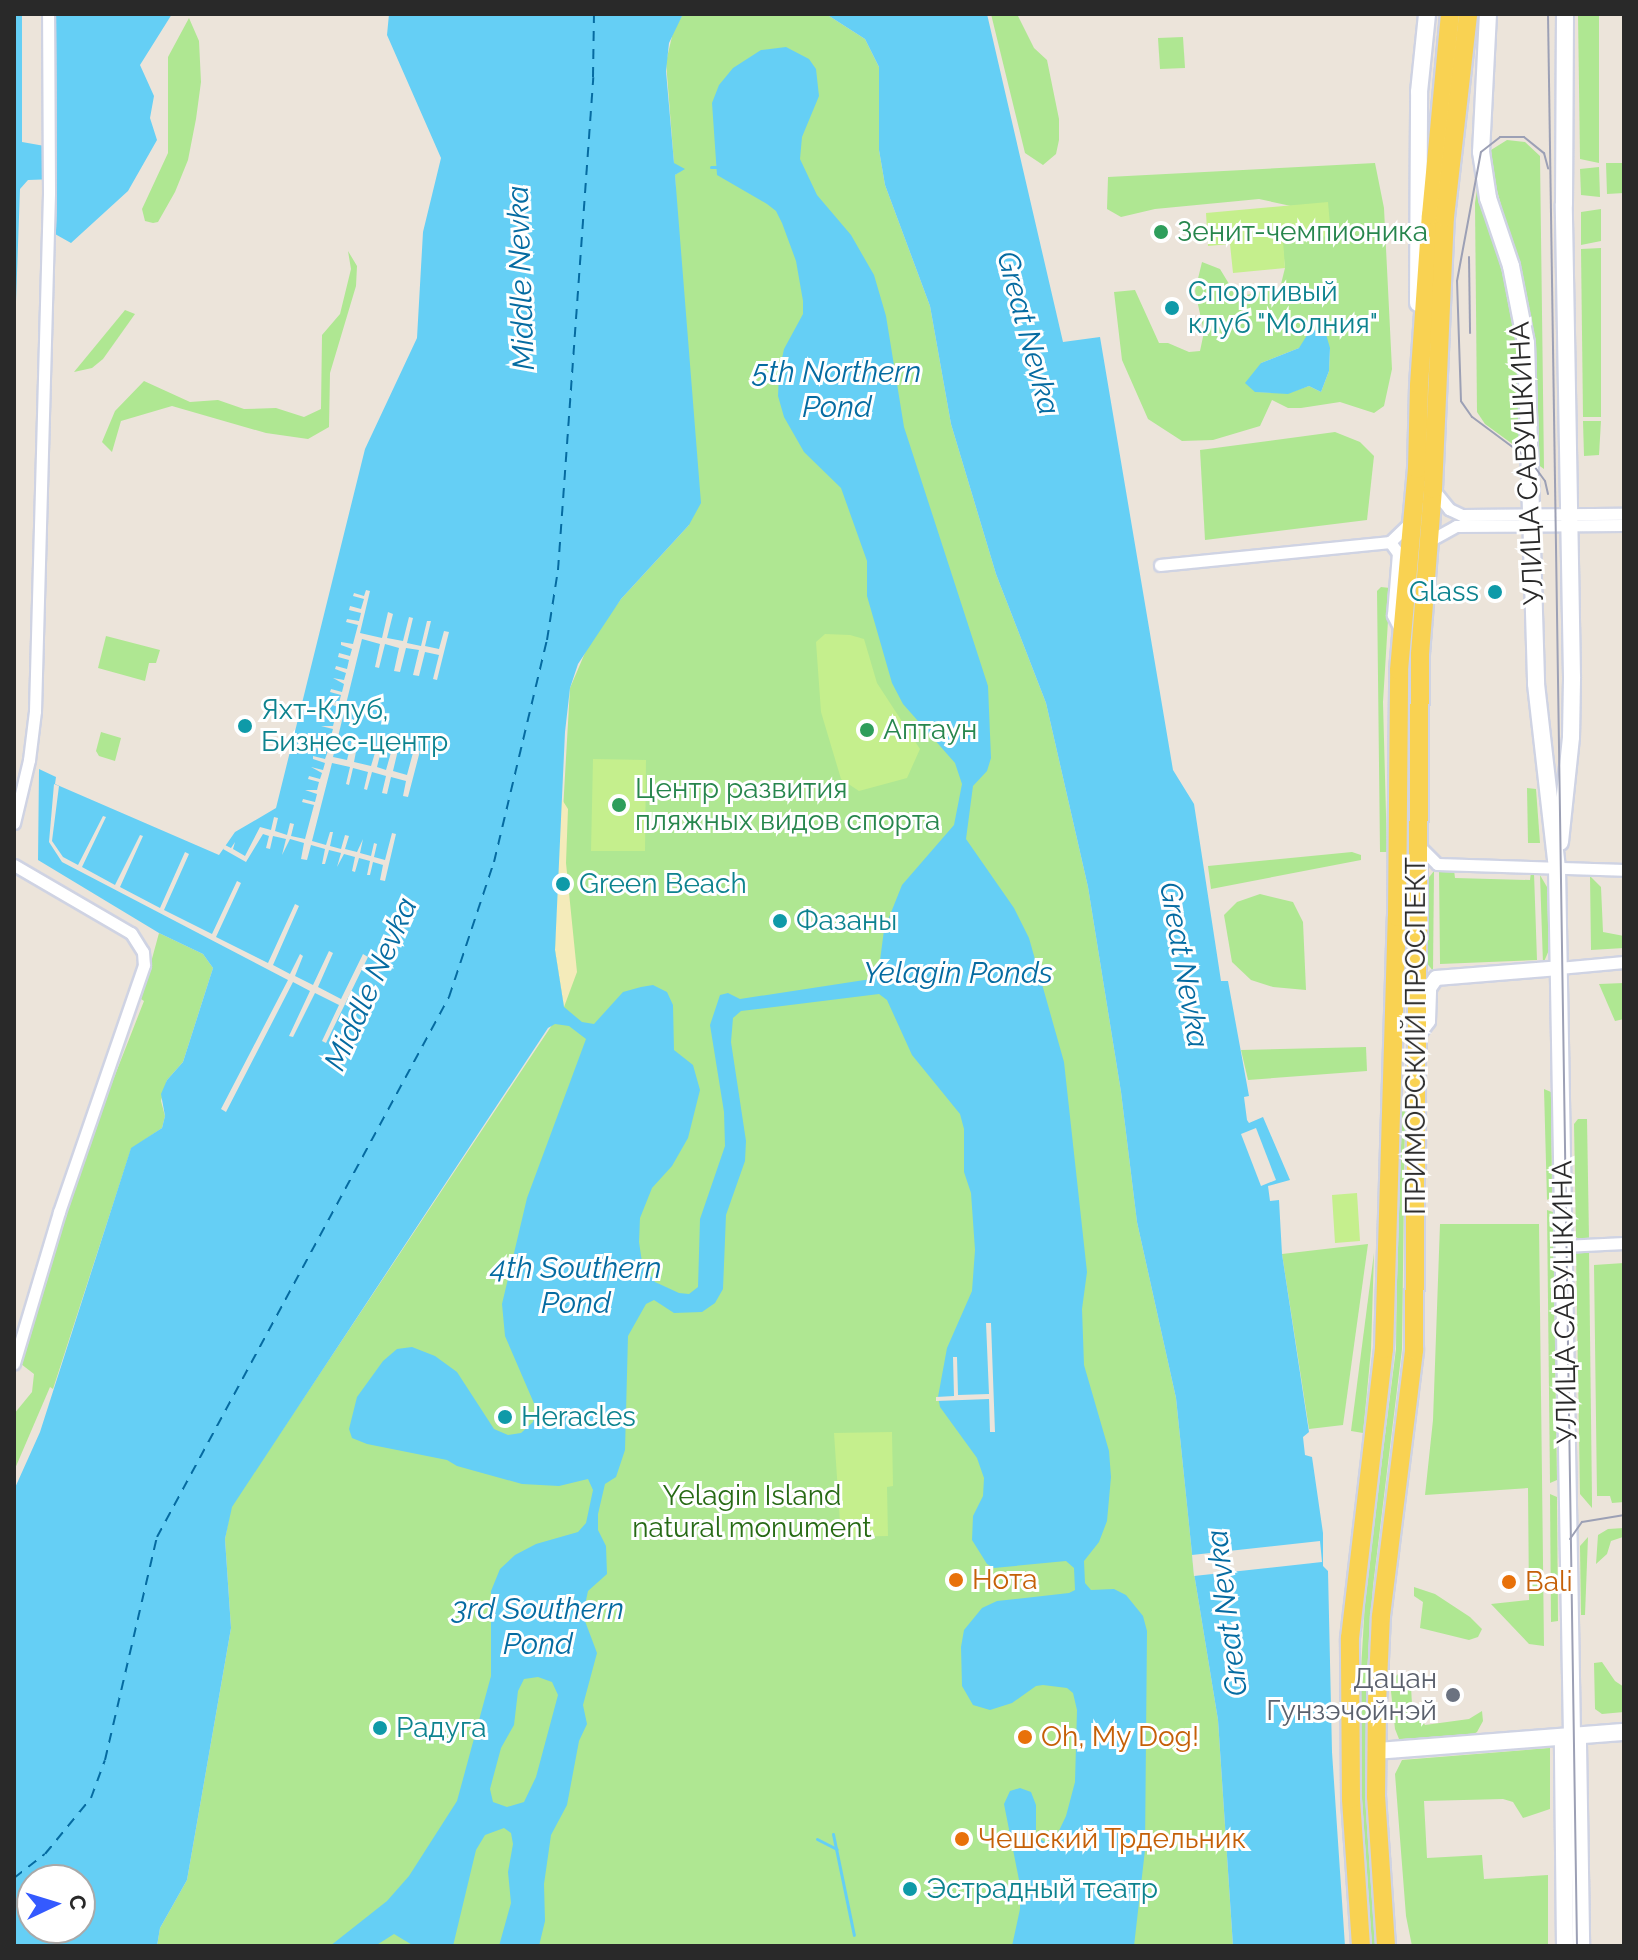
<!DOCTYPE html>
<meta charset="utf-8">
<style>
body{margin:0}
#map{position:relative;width:1638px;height:1960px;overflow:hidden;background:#ece4da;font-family:Raleway,sans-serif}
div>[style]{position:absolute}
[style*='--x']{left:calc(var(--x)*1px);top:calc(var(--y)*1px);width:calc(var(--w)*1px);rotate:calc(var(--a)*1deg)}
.green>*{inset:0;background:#afe792}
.sand>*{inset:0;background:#f4ebba}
.pitch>*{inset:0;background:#c5ef8d}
.water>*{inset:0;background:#65cff5}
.pier>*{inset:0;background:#ece4da}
.stream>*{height:3px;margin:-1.5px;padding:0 1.5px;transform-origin:1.5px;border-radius:1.5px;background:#65cff5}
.ferry>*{height:2px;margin-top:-1px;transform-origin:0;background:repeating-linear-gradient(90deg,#056ba1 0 10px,transparent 0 18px)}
.roads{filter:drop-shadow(2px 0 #cfd3e3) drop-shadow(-2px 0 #cfd3e3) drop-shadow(0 2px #cfd3e3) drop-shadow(0 -2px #cfd3e3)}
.minor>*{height:11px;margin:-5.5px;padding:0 5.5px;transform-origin:5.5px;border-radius:5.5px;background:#fff}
.tertiary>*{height:14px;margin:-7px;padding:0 7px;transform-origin:7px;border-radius:7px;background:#fff}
.secondary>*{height:16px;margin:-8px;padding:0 8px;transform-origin:8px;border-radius:8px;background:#fff}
.primary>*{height:18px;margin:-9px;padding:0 9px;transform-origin:9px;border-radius:9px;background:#f9d252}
.tram>*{height:2px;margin:-1px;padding:0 1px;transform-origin:1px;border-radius:1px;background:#9ca0b5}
.dots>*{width:22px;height:22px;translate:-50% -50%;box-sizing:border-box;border:4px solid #fff;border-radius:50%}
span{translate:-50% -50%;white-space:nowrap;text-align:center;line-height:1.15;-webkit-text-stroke:6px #fff;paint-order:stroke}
.leisure-label{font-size:28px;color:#27864d}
.left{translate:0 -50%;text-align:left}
.culture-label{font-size:28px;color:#0d838f}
.right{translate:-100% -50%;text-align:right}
.street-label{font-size:28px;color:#292929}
.park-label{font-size:28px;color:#276a15}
.food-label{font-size:28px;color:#c56008}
.worship-label{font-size:28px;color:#5b616d}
.water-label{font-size:30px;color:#056ba1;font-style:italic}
.frame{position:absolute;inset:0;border:16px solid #292929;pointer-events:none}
.north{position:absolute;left:16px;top:1864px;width:80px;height:80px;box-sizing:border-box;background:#fff;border:2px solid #a9a9a9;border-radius:50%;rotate:86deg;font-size:22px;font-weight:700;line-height:32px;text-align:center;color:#292929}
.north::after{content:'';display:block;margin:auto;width:28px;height:36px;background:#345aff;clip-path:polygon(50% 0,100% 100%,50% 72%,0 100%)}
</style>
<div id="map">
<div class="green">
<div style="clip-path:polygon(683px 14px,826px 14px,865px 39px,879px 67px,879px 150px,885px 185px,930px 306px,951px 424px,996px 574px,1046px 703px,1088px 887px,1121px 1092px,1137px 1222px,1176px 1398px,1194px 1573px,1218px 1720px,1233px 1946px,157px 1946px,160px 1928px,187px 1880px,231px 1628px,225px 1539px,231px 1507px,564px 1007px,555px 950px,570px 688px,590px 641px,621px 599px,689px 525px,675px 175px,683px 169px,674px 164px,666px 62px,673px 32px)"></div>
<div style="clip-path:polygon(991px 14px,1017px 14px,1034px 48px,1047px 60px,1059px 119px,1059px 140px,1056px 154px,1043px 165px,1025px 153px)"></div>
<div style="clip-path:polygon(1578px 14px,1599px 14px,1599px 163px,1580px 159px)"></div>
<div style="clip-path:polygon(189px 18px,199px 41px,201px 82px,196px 119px,188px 160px,175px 192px,158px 222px,153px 223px,145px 221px,142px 209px,168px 153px,168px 57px)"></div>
<div style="clip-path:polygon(1183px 37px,1185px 68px,1160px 69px,1158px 38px)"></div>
<div style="clip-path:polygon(1507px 140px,1525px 142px,1540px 156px,1544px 469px,1537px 464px,1532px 321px,1493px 175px,1491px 150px)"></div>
<div style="clip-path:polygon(evenodd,1375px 163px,1384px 208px,1392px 369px,1384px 406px,1374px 413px,1340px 402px,1301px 408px,1288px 408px,1272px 400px,1260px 426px,1213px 440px,1182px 441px,1148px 419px,1122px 360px,1114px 292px,1135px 290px,1159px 343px,1168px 343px,1189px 352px,1200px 351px,1204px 332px,1195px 291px,1202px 262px,1220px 269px,1237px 297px,1280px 288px,1285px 268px,1282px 240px,1328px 203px,1291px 206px,1259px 199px,1155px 209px,1121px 217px,1107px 209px,1108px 177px,1375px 163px,1299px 348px,1330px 348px,1329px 371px,1321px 392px,1309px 386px,1288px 393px,1255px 392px,1261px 363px,1299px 348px)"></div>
<div style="clip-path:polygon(1606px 163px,1624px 163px,1624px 193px,1607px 194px)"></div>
<div style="clip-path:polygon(1599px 167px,1600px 197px,1581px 195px,1580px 169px)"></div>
<div style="clip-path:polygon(1478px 183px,1516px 324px,1522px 451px,1485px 424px,1477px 412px,1475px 203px)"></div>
<div style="clip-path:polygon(1601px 209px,1601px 241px,1581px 245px,1581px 212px)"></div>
<div style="clip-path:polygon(1601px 248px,1601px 417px,1583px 417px,1581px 249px)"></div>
<div style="clip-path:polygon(348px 251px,357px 266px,356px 286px,330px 373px,329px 427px,308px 439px,266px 433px,172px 406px,121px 421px,112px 452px,102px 442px,115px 411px,144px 381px,190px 402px,218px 400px,244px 409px,276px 408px,304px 417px,321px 409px,322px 335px,340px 314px,351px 269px)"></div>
<div style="clip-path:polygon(125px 310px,135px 314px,103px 359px,92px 368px,74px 372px)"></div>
<div style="clip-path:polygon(1583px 421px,1601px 421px,1599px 455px,1584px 456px)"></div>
<div style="clip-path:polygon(1335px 432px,1360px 442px,1374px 456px,1367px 520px,1205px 540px,1200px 450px)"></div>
<div style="clip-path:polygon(1381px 587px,1390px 588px,1383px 702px,1387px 852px,1380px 852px,1377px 591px)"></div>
<div style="clip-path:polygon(106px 636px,160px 650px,156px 663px,149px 663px,145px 681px,98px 668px)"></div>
<div style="clip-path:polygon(101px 732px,121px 738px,115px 761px,99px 756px,96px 751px)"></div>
<div style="clip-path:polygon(1527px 788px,1536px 789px,1540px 843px,1528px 843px)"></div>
<div style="clip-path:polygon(1352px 852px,1361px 855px,1361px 860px,1211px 889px,1208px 866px)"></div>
<div style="clip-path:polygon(1439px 870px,1454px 870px,1455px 878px,1530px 880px,1531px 872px,1534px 873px,1537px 960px,1440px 964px)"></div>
<div style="clip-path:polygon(1434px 871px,1433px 971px,1426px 962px,1426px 881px)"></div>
<div style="clip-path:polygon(1540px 875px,1547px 887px,1549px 950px,1543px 964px)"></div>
<div style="clip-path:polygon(1590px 876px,1601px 887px,1603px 932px,1624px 936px,1624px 948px,1591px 950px)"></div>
<div style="clip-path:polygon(1260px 894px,1293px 902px,1303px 922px,1306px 990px,1273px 987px,1251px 980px,1232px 962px,1224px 915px,1237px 902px)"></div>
<div style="clip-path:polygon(159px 933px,203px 954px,213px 968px,183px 1062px,167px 1080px,161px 1101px,165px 1116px,162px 1128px,131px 1149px,53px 1389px,50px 1387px,14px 1471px,14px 1414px,32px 1392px,34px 1374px,21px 1364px,88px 1144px,144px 1001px,141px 999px)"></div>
<div style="clip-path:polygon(1624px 983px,1624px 1019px,1615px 1021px,1599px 984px)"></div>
<div style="clip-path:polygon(1366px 1047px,1367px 1071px,1248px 1080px,1241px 1050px)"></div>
<div style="clip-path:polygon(1544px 1089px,1551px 1092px,1552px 1197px,1547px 1200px)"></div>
<div style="clip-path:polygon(1399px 1107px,1405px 1107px,1402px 1349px,1373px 1586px,1366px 1686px,1367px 1797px,1377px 1946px,1371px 1946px,1360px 1798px,1360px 1686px,1366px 1586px,1396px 1349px)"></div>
<div style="clip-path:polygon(1578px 1119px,1587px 1119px,1589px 1238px,1579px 1239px,1576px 1237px,1574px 1124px)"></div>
<div style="clip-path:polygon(1547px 1210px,1553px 1212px,1557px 1480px,1550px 1483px)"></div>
<div style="clip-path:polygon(1440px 1224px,1539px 1224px,1544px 1646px,1529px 1644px,1491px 1604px,1529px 1600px,1528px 1488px,1425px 1495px,1433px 1420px)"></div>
<div style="clip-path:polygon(1368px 1244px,1343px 1425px,1309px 1429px,1282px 1254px)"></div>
<div style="clip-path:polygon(1589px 1250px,1592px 1499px,1592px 1508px,1580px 1494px,1576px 1253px)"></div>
<div style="clip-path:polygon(1374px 1253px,1371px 1350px,1363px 1433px,1351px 1431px)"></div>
<div style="clip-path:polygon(1624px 1263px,1624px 1502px,1612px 1503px,1610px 1496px,1597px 1496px,1594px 1265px)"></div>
<div style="clip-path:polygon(1550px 1494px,1557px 1497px,1558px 1621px,1551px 1622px)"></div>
<div style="clip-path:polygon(1624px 1528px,1623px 1537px,1611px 1541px,1607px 1554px,1596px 1564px,1598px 1535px,1608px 1529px)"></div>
<div style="clip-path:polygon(1588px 1537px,1585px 1615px,1581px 1615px,1580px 1546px)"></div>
<div style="clip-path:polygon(1414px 1587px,1435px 1594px,1470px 1617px,1482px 1629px,1478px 1637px,1469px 1640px,1420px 1628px,1423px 1602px,1414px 1596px)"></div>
<div style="clip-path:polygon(1602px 1662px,1615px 1681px,1624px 1687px,1624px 1712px,1602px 1714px,1595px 1709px,1594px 1663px)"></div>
<div style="clip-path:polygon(1398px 1674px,1417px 1680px,1411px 1687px,1412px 1704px,1425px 1725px,1469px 1719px,1482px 1711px,1483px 1721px,1477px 1732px,1470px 1736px,1399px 1739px,1395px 1729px,1390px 1682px)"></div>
<div style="clip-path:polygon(1550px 1748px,1550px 1809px,1523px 1818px,1513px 1802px,1503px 1799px,1424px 1801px,1427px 1858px,1482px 1855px,1484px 1879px,1548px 1875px,1548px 1946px,1412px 1946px,1406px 1916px,1395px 1774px,1402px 1760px)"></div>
</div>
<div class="sand">
<div style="clip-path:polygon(561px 798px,568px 809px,566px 863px,577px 972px,564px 1007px,555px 950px)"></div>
</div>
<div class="pitch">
<div style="clip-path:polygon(1328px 202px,1331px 236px,1283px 240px,1285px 268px,1233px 273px,1230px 244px,1208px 246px,1206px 213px)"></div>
<div style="clip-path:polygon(825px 634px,850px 635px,864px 639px,877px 683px,920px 749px,907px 778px,859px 791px,841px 779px,821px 712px,816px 642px)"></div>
<div style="clip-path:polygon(593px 759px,646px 760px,645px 851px,591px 851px)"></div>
<div style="clip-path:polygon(1357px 1193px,1360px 1241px,1335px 1243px,1332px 1195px)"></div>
<div style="clip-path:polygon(892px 1432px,893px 1486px,887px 1487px,888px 1536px,841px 1537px,834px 1433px)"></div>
</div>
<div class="water">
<div style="clip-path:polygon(14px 14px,22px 14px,22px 142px,56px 148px,56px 14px,172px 14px,140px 65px,154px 96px,150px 118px,157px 140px,128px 191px,71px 243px,55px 234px,56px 179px,28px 180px,20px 189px,14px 358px)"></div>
<div style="clip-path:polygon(evenodd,389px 14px,683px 14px,669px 43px,666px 71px,674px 163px,685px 169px,675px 175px,701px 503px,689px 525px,621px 599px,578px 664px,570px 688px,565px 732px,555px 950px,564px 1007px,582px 1022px,594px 1024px,623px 992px,641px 987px,653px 985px,667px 992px,673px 1005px,674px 1050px,693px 1065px,700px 1090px,688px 1138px,672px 1166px,652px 1188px,640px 1218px,639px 1242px,642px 1262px,655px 1282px,679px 1293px,689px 1294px,698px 1287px,700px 1219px,725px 1146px,724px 1112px,710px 1025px,720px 995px,728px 993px,740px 999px,871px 979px,879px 968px,884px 930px,902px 885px,954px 825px,962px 784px,955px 763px,903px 704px,892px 683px,867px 596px,867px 561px,841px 488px,804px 452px,784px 417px,778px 396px,779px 372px,784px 349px,803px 314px,803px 301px,796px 261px,782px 223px,776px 211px,767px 204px,717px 175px,712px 103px,719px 85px,733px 68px,761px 50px,786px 47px,809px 59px,816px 69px,819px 96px,802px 137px,800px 159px,817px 195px,851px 235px,874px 275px,886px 316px,904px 427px,988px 686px,991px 758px,987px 771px,973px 786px,966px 839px,1014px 908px,1029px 938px,1064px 1062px,1087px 1272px,1082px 1309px,1084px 1365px,1109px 1451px,1111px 1477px,1107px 1521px,1099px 1542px,1084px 1561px,1085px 1583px,1091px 1590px,1114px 1589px,1126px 1595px,1143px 1616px,1147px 1631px,1145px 1850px,1134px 1946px,1012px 1946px,1020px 1909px,1020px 1885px,1004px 1804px,1010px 1791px,1020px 1788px,1031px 1792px,1036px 1805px,1036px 1836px,1045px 1842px,1055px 1839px,1066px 1816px,1075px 1782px,1077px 1710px,1073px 1693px,1067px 1688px,1043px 1685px,1036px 1686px,1012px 1703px,990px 1710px,973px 1705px,962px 1686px,961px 1647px,964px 1630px,982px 1608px,997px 1601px,1069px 1593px,1075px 1590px,1074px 1568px,1066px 1561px,994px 1568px,987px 1564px,972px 1540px,973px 1516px,983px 1496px,984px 1478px,977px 1458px,940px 1407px,938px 1397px,947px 1348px,972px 1291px,975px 1250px,971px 1193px,964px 1172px,964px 1129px,960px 1114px,912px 1055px,887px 1000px,879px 994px,741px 1011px,733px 1018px,731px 1042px,746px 1141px,745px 1161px,726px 1215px,723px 1289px,715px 1303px,702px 1312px,674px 1313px,654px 1300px,646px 1304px,628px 1336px,625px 1450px,616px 1477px,605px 1484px,598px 1514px,598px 1530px,606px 1546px,607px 1574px,588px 1591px,585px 1605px,585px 1621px,597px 1653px,583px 1705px,587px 1724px,579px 1741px,567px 1805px,551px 1835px,544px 1884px,545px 1921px,539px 1946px,499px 1946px,511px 1903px,508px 1872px,513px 1844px,511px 1833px,504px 1828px,485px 1835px,476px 1850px,453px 1946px,414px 1946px,394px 1934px,375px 1946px,330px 1946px,387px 1901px,409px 1876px,457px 1801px,491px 1676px,491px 1591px,500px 1569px,515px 1555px,536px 1544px,578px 1532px,586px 1523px,593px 1490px,588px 1479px,559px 1486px,522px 1484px,457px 1466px,447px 1460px,367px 1444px,352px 1438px,349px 1429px,357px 1397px,383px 1361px,397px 1349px,412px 1347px,435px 1356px,457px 1372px,494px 1429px,508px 1435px,521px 1433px,533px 1422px,536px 1408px,505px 1336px,502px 1304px,527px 1198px,586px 1039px,569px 1026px,555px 1024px,548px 1028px,232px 1507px,225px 1539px,231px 1628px,187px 1880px,160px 1928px,157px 1946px,14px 1946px,14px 1490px,40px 1432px,131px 1148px,162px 1128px,165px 1116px,161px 1094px,167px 1080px,183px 1062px,213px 968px,203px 954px,159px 933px,38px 860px,39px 769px,56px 777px,55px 784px,219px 855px,235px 832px,276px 808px,365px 449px,417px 338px,423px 232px,441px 158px,387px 35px,389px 14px,538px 1677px,552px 1682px,558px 1695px,536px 1777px,524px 1802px,507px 1807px,493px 1802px,490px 1789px,501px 1748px,514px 1725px,518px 1691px,524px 1679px,538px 1677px,389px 14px,32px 1880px,80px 1880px,80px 1928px,32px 1928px,32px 1880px)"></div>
<div style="clip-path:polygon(826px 14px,987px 14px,1063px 342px,1100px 337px,1173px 770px,1194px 804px,1221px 981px,1228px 981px,1249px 1096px,1244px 1097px,1247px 1120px,1249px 1123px,1263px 1117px,1290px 1180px,1268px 1186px,1270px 1201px,1279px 1200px,1282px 1254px,1309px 1432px,1303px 1437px,1305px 1455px,1312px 1457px,1323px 1533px,1323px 1566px,1328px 1571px,1332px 1752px,1345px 1946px,1233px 1946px,1218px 1720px,1194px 1573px,1176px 1398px,1137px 1222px,1121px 1092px,1088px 887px,1046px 703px,996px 574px,951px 424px,930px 306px,885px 185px,879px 150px,879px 67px,865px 39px)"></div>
<div style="clip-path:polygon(1324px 327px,1330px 348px,1329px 371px,1321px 392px,1309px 386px,1288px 394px,1255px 392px,1245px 383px,1261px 363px,1299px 348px,1309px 332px)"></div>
</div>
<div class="pier">
<div style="clip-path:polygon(366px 590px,370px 591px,360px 633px,382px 638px,388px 612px,393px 614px,387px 638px,403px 641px,409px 617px,413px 618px,407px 643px,421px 646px,427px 621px,431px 621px,425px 646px,439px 649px,444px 631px,449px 632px,437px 680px,433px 679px,439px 655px,425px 652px,419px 676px,413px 675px,419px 650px,406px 648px,400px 672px,394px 671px,399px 648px,385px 644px,379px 668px,375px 667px,380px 644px,362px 639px,333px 757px,347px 760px,352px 740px,358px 741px,354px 762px,371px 766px,377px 746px,382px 747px,377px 767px,386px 770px,392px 749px,398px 750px,393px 771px,407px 775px,414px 749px,420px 751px,408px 797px,403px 796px,406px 781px,391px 777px,387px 794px,382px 793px,386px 776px,372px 772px,367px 790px,364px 789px,368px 772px,353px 768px,349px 785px,346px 784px,350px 767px,332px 763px,312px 841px,326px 845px,330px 832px,333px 832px,330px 846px,341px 849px,345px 835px,349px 836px,345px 849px,357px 852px,363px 839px,360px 853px,371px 856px,374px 843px,377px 844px,374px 857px,385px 860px,392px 833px,396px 834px,385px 881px,380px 880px,383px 865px,373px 862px,370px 875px,367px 875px,370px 861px,359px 858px,355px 872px,352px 871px,355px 857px,344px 854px,337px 867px,341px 853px,329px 850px,325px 864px,322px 864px,325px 849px,311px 845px,307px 860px,301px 859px,304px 843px,290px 839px,282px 855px,286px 839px,273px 836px,270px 849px,266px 848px,269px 836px,263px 834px,246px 862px,223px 849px,225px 845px,231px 848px,235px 842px,233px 849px,245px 856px,260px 827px,271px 830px,274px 817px,278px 818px,275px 831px,287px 835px,290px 823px,294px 824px,291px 836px,305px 839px,314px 805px,302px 802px,303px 799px,315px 802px,317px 794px,305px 790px,317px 790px,319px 782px,308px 779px,309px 776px,320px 779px,322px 773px,311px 767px,323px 770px,325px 763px,313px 759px,313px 756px,325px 759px,328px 751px,316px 748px,316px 745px,328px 747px,330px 740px,318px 736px,319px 733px,331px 736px,333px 729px,321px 726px,333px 726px,335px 718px,323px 715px,324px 713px,336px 715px,338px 707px,327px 703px,327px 700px,339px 703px,341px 695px,330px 692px,331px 689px,342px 692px,344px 684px,333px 678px,344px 680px,346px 673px,335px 669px,336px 666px,347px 669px,349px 660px,338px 657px,339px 653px,350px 656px,352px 649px,341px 645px,341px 642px,353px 644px,358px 625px,346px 622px,347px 619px,359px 621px,361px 613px,349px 610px,350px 606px,361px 609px,364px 599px,353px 596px,354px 593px,364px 596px)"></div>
<div style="clip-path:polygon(54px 784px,59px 786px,52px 841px,63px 857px,78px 865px,103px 816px,106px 817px,82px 867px,115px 885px,140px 835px,143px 836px,120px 887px,160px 908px,185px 852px,189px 854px,164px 910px,212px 934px,237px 881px,241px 883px,216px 937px,268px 963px,295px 904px,299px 906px,273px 965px,290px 974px,300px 954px,303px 956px,295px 976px,313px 985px,329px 951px,333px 953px,318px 987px,341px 999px,363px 954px,368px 957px,326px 1043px,322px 1041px,339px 1005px,315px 993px,293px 1037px,289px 1036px,310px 991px,293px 982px,226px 1112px,221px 1109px,288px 980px,62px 862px,49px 842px)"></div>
<div style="clip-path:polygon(1256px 1128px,1276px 1180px,1261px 1186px,1241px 1134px)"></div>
<div style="clip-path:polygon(986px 1323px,991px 1323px,995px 1432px,990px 1432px,989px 1399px,936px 1401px,936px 1397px,954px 1396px,953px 1357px,957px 1357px,958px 1395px,989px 1394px)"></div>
<div style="clip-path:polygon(1320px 1541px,1322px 1562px,1194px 1576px,1192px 1555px)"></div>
</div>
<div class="stream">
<div style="--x:711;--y:167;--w:5;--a:0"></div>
<div style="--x:833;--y:1834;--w:103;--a:78.3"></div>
<div style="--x:817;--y:1839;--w:22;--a:27"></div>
</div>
<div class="ferry">
<div style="--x:14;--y:1878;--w:39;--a:-38"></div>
<div style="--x:45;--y:1854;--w:72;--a:-50.6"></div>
<div style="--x:91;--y:1798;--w:40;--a:-69.8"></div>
<div style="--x:105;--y:1760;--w:229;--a:-76.9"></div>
<div style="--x:157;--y:1537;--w:614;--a:-61.6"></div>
<div style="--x:449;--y:997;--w:142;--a:-71.6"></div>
<div style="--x:494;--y:862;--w:228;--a:-76.6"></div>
<div style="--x:547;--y:640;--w:71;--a:-81.1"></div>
<div style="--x:558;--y:570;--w:494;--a:-85.9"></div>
<div style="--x:593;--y:77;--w:63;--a:-89.1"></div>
</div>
<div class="roads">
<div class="minor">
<div style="--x:1433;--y:489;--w:26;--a:51"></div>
<div style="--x:1449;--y:509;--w:14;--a:25"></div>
<div style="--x:1462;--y:515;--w:162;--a:-0.4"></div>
<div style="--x:1429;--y:541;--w:31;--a:-29"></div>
<div style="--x:1456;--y:526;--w:168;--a:-0.3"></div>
<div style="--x:1160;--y:565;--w:231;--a:-5.7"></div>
<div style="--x:1400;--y:629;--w:16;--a:-117"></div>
<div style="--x:1393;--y:615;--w:62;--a:-85.4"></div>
<div style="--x:1398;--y:553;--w:14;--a:-126"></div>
<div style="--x:1390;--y:542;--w:30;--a:-44"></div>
<div style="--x:14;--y:823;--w:65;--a:-76.6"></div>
<div style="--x:29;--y:760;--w:49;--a:-83"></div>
<div style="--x:35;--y:711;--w:519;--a:-88.45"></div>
<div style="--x:49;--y:192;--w:178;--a:-90.3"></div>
<div style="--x:1420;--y:847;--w:24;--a:45"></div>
<div style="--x:1437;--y:864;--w:187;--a:1.8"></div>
<div style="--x:14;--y:865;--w:135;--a:30.2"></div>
<div style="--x:131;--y:933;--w:22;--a:58"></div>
<div style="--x:143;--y:952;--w:13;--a:86"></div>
<div style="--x:144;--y:965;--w:261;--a:109"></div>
<div style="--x:59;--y:1212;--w:158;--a:106.6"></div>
<div style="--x:1559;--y:968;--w:65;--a:-5.3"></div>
<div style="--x:1564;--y:1246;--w:60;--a:-2.9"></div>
</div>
<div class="tertiary">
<div style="--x:1416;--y:1037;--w:20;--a:-53"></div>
<div style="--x:1428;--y:1021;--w:33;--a:-88"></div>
<div style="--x:1429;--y:988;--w:12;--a:-55"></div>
<div style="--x:1436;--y:978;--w:123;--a:-4.6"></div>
</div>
<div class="secondary">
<div style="--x:1488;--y:14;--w:138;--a:92.9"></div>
<div style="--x:1481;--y:152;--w:47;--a:81.3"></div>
<div style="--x:1488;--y:198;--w:72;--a:71.3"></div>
<div style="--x:1511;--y:266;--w:78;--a:79"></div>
<div style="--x:1526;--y:343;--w:341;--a:88.3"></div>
<div style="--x:1536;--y:684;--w:185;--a:83.5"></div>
<div style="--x:1557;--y:868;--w:868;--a:89.01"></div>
<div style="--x:1572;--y:1736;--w:10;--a:53"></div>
<div style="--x:1578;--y:1744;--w:202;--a:89.1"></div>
<div style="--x:1418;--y:303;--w:211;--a:-89.7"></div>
<div style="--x:1419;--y:92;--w:78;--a:-84.1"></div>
<div style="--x:1560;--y:842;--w:106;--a:-84"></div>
<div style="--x:1571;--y:737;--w:60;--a:-89"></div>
<div style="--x:1572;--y:677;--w:473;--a:-91"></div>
<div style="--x:1564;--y:204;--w:190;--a:-89.7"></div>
<div style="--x:1376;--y:1751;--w:249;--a:-4.4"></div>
<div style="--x:1565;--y:1946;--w:202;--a:-90.6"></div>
<div style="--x:1563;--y:1744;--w:12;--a:-42"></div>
</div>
<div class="primary">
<div style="--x:1361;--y:1946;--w:147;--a:-93.9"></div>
<div style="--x:1351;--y:1799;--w:161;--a:-90.4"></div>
<div style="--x:1350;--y:1638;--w:291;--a:-83.3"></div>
<div style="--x:1384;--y:1349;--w:432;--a:-88.3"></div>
<div style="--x:1397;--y:917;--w:247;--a:-89.5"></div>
<div style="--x:1399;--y:670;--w:202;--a:-84.9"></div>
<div style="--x:1417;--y:469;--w:84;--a:-88.6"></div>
<div style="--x:1419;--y:385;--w:170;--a:-86"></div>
<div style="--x:1431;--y:215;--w:202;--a:-84.6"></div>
<div style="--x:1386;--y:1946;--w:149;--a:-93.8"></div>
<div style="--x:1376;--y:1797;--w:94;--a:-89.4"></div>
<div style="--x:1377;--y:1703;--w:87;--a:-87.4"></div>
<div style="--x:1381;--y:1616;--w:268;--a:-82.9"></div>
<div style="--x:1414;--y:1350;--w:696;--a:-89.51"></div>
<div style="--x:1420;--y:654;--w:166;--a:-85.5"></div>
<div style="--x:1433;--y:489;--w:272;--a:-87.5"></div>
<div style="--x:1445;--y:217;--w:204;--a:-83.5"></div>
</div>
</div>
<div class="tram">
<div style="--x:1548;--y:14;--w:1932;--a:89.14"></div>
<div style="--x:1469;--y:257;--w:76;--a:89.2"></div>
<div style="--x:1548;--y:494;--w:13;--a:-103"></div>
<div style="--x:1545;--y:481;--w:26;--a:-126"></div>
<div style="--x:1530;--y:460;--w:72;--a:-143.4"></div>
<div style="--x:1472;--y:417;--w:19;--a:-125"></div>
<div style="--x:1461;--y:401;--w:120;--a:-91.9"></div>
<div style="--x:1457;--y:281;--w:131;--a:-79.5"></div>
<div style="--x:1481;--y:152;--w:24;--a:-38"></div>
<div style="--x:1500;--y:137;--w:24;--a:0"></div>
<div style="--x:1524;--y:137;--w:26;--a:39"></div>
<div style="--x:1544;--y:153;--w:16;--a:75"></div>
<div style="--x:1570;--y:1539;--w:21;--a:-55"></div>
<div style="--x:1582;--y:1522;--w:43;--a:-9.5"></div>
</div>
<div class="dots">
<div style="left:1161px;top:232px;background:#2e9e5b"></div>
<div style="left:1172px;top:308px;background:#0f9aa8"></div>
<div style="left:1495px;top:592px;background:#0f9aa8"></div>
<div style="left:245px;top:726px;background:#0f9aa8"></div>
<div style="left:867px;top:730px;background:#2e9e5b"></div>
<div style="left:619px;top:805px;background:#2e9e5b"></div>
<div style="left:563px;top:884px;background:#0f9aa8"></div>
<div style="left:780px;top:921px;background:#0f9aa8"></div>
<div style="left:505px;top:1417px;background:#0f9aa8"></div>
<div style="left:956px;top:1580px;background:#e8710a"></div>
<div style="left:1509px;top:1582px;background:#e8710a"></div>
<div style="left:1453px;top:1695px;background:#6b7280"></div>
<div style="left:380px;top:1728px;background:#0f9aa8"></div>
<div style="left:1025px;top:1737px;background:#e8710a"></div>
<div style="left:962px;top:1839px;background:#e8710a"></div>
<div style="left:910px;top:1889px;background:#0f9aa8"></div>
</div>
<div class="leisure-label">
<span class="left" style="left:1177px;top:232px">Зенит-чемпионика</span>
<span class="left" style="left:883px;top:730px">Аптаун</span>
<span class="left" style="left:635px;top:805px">Центр развития<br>пляжных видов спорта</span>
</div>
<div class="culture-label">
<span class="left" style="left:1188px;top:308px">Спортивый<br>клуб "Молния"</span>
<span class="right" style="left:1479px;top:592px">Glass</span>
<span class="left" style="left:261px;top:726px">Яхт-Клуб,<br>Бизнес-центр</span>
<span class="left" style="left:579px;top:884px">Green Beach</span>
<span class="left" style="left:796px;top:921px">Фазаны</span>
<span class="left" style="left:521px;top:1417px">Heracles</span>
<span class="left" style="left:396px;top:1728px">Радуга</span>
<span class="left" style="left:926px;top:1889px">Эстрадный театр</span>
</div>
<div class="street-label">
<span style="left:1527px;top:463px;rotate:-93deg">УЛИЦА САВУШКИНА</span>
<span style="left:1416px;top:1036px;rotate:-90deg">ПРИМОРСКИЙ ПРОСПЕКТ</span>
<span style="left:1565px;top:1302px;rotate:-91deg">УЛИЦА САВУШКИНА</span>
</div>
<div class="park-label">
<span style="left:752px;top:1512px">Yelagin Island<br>natural monument</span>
</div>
<div class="food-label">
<span class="left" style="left:972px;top:1580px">Нота</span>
<span class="left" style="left:1525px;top:1582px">Bali</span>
<span class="left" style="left:1041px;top:1737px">Oh, My Dog!</span>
<span class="left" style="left:978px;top:1839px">Чешский Трдельник</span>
</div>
<div class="worship-label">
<span class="right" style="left:1437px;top:1695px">Дацан<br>Гунзэчойнэй</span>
</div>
<div class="water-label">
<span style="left:521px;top:278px;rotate:-92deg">Middle Nevka</span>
<span style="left:1028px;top:333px;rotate:75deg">Great Nevka</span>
<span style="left:837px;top:389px">5th Northern<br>Pond</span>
<span style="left:1184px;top:965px;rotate:80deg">Great Nevka</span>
<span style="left:958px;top:973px">Yelagin Ponds</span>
<span style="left:371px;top:984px;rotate:-66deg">Middle Nevka</span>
<span style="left:576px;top:1285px">4th Southern<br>Pond</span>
<span style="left:538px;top:1626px">3rd Southern<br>Pond</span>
<span style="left:1227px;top:1613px;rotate:-97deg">Great Nevka</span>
</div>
<div class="frame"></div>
<div class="north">С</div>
</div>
